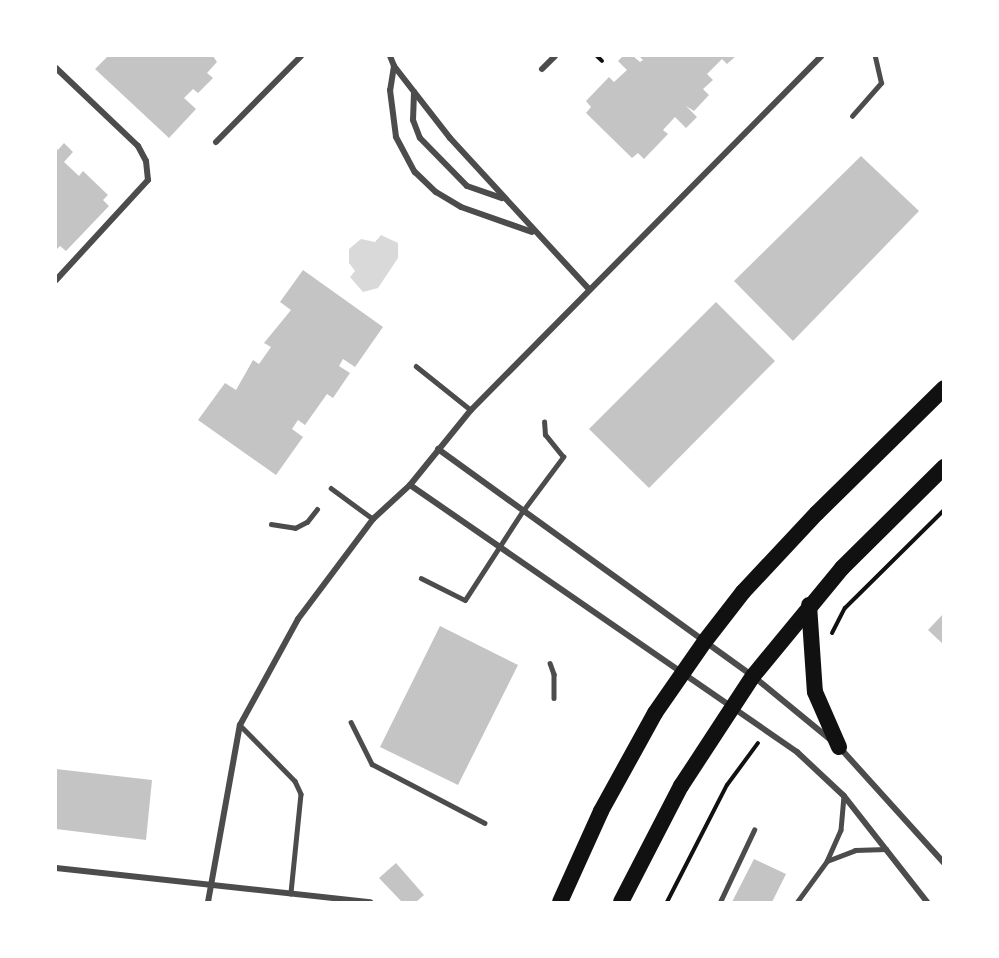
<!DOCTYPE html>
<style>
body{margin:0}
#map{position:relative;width:999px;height:958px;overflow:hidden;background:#fff;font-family:Barlow,sans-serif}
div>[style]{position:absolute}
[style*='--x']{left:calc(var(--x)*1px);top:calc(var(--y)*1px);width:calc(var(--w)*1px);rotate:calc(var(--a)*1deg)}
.water>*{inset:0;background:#d9d9d9}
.building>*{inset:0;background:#c4c4c4}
.path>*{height:4px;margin:-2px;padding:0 2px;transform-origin:2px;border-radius:2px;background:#111}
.service>*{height:4.5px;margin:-2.25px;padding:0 2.25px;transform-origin:2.25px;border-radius:2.25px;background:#4c4c4c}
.minor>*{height:6px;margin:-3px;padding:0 3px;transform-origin:3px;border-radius:3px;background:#4c4c4c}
.trunk>*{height:16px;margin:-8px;padding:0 8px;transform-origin:8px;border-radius:8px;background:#111}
span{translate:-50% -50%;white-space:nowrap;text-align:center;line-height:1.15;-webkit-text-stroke:4.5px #fff;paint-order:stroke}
.frame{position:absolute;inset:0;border:57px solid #fff;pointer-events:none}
</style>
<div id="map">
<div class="water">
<div style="clip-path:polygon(381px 235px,398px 243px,398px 258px,378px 288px,363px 292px,350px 277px,355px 271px,349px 263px,349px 249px,361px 239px,375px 242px)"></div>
</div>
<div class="building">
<div style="clip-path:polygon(108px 56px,213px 56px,217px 62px,207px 73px,213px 78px,198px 93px,193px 89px,184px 98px,196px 109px,169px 138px,95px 69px)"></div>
<div style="clip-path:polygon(623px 56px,633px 56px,640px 62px,643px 60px,639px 56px,736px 56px,727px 64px,722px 59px,707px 74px,713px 80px,703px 89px,709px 95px,694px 111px,686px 106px,697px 117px,686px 128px,675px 117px,663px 130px,668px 134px,644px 159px,638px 153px,632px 158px,586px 113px,591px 107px,586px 101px,609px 77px,614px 82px,627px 70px,618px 61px)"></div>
<div style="clip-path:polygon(64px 143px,73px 152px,64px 162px,79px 176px,83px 171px,108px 195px,103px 200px,109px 206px,66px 251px,60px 246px,56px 250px,56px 147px,58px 150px)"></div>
<div style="clip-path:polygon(861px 156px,919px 211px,793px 341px,734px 281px)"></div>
<div style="clip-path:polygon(303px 270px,383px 327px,355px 367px,343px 359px,339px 366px,350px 373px,333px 398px,327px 394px,305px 425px,298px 420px,292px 429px,303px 437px,276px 475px,198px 420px,225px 383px,236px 390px,253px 360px,259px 364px,271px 347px,264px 343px,291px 310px,280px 302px)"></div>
<div style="clip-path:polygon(716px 302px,775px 361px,649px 488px,589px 429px)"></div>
<div style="clip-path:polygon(944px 613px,944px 645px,928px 630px)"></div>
<div style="clip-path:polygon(440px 626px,518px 665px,458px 785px,380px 747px)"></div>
<div style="clip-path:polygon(56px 769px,152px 780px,146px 840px,56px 829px)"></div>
<div style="clip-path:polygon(754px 859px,786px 874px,772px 902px,732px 902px)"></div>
<div style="clip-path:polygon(396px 863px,424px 895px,416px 902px,402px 902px,379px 878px)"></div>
</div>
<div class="path">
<div style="--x:597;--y:56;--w:7;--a:45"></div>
<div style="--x:832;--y:633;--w:28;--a:-63"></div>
<div style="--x:845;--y:608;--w:139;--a:-44.7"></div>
<div style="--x:667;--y:902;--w:131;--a:-62.9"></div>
<div style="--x:727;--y:785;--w:52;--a:-53.6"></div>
</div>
<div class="service">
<div style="--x:852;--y:116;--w:44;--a:-48.7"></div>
<div style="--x:881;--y:83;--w:28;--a:-103"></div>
<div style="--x:416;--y:366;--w:70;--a:38.7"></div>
<div style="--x:331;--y:488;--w:52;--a:36.4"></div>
<div style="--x:271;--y:524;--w:24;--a:9"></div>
<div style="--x:295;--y:528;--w:13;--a:-27"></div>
<div style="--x:307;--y:522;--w:16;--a:-52"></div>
<div style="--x:421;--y:578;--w:49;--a:26.6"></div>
<div style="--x:465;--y:600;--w:105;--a:-57.1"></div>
<div style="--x:522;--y:512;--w:69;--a:-53.3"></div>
<div style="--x:563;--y:457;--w:28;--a:-129"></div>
<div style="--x:545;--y:435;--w:13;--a:-94"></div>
<div style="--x:550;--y:663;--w:12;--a:70"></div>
<div style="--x:554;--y:674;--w:24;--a:90"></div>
<div style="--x:351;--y:722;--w:47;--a:63.4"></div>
<div style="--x:372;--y:764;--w:127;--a:27.6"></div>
<div style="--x:240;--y:725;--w:78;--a:45.5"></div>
<div style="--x:295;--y:781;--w:14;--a:65"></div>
<div style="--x:301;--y:794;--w:100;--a:95.8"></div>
<div style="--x:844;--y:796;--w:34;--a:95"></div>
<div style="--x:841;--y:830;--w:34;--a:114"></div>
<div style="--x:827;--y:861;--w:30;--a:-21"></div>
<div style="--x:855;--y:850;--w:31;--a:-2"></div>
<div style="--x:720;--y:902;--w:80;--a:-64.7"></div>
<div style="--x:797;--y:902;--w:51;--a:-53.8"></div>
</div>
<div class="minor">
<div style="--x:390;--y:56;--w:11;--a:68"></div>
<div style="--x:394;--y:66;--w:91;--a:52.1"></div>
<div style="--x:450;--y:138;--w:205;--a:47.4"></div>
<div style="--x:394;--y:66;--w:24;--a:99"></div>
<div style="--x:390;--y:90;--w:47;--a:82.7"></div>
<div style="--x:396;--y:137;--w:40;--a:62"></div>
<div style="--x:415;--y:172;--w:29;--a:44"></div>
<div style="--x:436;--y:192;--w:29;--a:31"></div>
<div style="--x:461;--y:207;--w:75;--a:19.4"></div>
<div style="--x:56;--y:68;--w:113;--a:43.6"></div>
<div style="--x:138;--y:146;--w:17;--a:62"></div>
<div style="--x:146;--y:161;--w:19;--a:84"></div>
<div style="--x:148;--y:180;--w:136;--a:132.6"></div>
<div style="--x:542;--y:69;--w:18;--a:-45"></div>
<div style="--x:414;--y:92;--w:28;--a:92"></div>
<div style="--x:413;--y:120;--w:19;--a:69"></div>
<div style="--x:420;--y:138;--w:67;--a:45.6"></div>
<div style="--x:467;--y:186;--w:37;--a:19"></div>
<div style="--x:216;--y:142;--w:121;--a:-45.3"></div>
<div style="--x:438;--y:449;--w:388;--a:35.8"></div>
<div style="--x:753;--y:676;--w:101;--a:39.4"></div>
<div style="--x:410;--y:485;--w:470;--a:34.6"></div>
<div style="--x:797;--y:752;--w:64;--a:43.1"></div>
<div style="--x:844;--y:796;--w:135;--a:51.9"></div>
<div style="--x:841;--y:749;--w:154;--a:47.9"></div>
<div style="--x:56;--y:868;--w:316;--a:6.2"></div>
<div style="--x:208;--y:902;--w:180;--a:-79.8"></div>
<div style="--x:240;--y:725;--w:121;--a:-61.3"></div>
<div style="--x:298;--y:619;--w:125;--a:-53.1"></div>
<div style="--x:373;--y:519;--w:50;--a:-42.6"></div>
<div style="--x:410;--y:485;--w:97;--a:-50.9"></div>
<div style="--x:471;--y:410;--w:498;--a:-45.3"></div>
</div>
<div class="trunk">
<div style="--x:809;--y:605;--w:87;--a:86.1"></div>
<div style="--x:815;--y:692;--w:60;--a:66.4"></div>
<div style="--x:560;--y:902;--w:100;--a:-65.7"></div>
<div style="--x:601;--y:811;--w:112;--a:-61.1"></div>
<div style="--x:655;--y:713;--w:88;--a:-55.2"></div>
<div style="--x:705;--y:641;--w:62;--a:-52.2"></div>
<div style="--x:743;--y:592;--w:108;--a:-46.9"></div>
<div style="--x:817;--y:513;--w:178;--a:-44.5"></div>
<div style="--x:621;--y:902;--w:131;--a:-62.7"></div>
<div style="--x:681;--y:786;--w:131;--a:-56.8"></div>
<div style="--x:753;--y:676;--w:140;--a:-50.5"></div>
<div style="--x:842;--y:568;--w:144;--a:-44.7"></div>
</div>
<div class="frame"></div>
</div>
